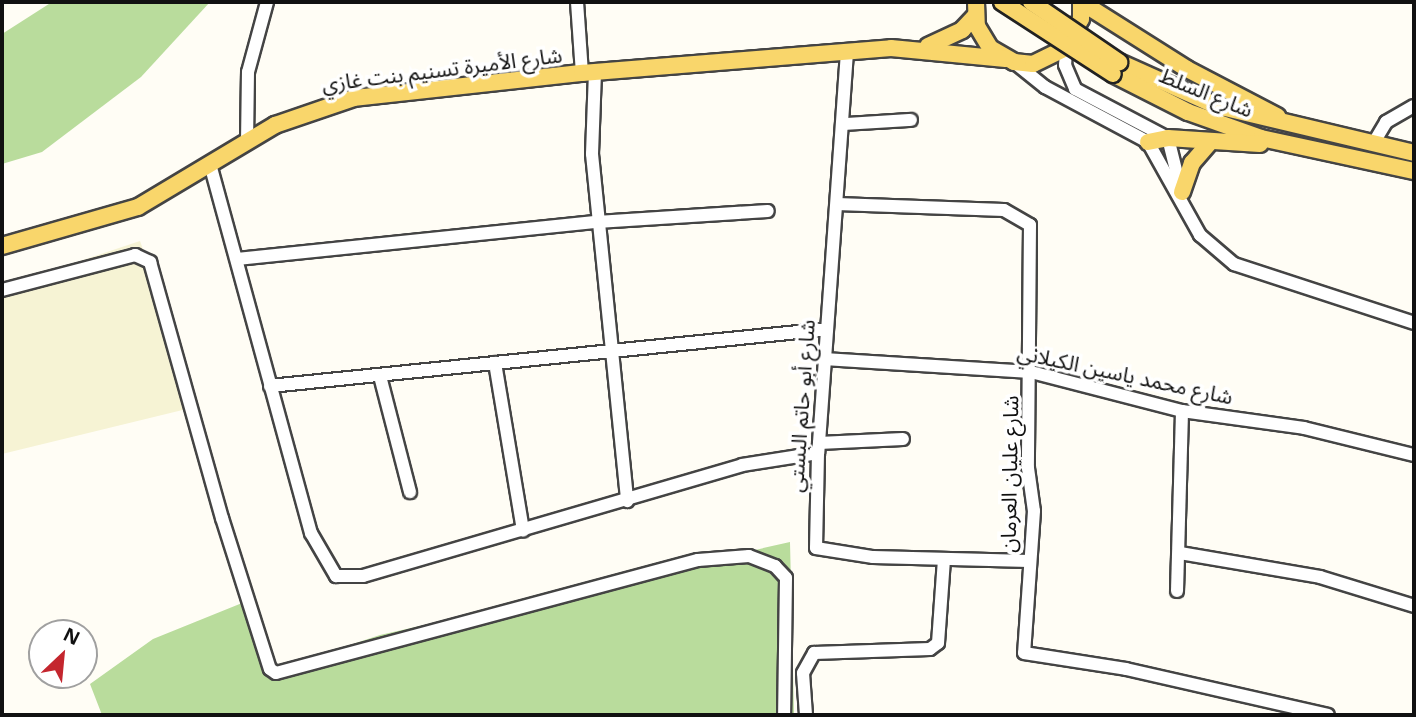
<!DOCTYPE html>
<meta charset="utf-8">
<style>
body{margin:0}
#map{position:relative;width:1416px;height:717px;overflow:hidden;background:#fffdf5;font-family:Georgia,"Noto Sans Arabic",serif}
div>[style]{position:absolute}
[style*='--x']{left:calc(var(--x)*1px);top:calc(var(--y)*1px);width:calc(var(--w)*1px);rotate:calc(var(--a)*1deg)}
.farmland>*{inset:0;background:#f6f3d4}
.forest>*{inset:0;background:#b9dc9c}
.roads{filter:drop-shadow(2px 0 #444) drop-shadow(-2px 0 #444) drop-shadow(0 2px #444) drop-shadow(0 -2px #444)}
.minor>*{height:12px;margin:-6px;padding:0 6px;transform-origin:6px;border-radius:6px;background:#fff}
.major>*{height:16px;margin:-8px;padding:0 8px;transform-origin:8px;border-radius:8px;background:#f9d66b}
.bridges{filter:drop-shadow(2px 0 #222) drop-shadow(-2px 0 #222) drop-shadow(0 2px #222) drop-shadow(0 -2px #222)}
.major-bridge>*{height:16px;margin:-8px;padding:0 8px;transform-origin:8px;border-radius:8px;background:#f9d66b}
span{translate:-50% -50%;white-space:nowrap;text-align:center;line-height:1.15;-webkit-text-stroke:7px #fff;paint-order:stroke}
.street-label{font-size:21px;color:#111}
.frame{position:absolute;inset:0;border:4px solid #111;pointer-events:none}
.north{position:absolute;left:28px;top:619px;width:70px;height:70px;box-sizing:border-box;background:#fff;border:2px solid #a0a0a0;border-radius:50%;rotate:26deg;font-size:19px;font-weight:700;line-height:28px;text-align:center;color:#111}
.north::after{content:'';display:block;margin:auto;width:24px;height:32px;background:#c4262e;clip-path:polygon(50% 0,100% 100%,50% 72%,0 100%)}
</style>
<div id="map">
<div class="farmland">
<div style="clip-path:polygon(140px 241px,199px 406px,2px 454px,2px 287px)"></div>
</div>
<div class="forest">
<div style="clip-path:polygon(52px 2px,210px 2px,141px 77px,42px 152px,2px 164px,2px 34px)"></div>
<div style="clip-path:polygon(790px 542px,794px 715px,102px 715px,90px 684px,153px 639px,252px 599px,265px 673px,380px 635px)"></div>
</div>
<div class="roads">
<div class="minor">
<div style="--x:577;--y:2;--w:71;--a:86"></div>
<div style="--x:1066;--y:48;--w:17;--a:93"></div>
<div style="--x:1065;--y:65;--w:26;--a:67"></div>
<div style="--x:1075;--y:89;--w:105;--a:27.8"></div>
<div style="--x:1168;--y:138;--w:54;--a:76"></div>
<div style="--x:847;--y:52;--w:402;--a:94.1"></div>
<div style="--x:818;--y:453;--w:95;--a:91.2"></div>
<div style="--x:816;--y:548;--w:58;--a:9"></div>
<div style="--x:873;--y:557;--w:156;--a:1.5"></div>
<div style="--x:1014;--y:62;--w:40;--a:39"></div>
<div style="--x:1045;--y:87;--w:117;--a:28.1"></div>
<div style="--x:1148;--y:142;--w:107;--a:60.8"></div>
<div style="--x:1200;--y:235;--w:45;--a:40.5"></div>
<div style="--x:1234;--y:264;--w:189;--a:18.1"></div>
<div style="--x:595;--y:72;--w:82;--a:92.1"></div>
<div style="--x:592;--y:154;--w:349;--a:84.2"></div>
<div style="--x:845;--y:124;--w:66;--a:-3.5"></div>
<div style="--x:247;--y:143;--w:71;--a:-89.2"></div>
<div style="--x:248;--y:72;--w:73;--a:-74.8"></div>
<div style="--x:1373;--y:144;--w:26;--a:-59"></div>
<div style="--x:1386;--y:122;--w:32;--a:-30"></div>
<div style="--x:210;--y:164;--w:383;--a:74.7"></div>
<div style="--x:311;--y:533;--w:50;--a:59.8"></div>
<div style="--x:336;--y:576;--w:27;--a:0"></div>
<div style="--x:363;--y:576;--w:395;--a:-16.3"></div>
<div style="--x:742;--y:465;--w:77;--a:-9"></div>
<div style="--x:837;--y:204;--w:167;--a:2.1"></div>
<div style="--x:1004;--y:210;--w:30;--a:30"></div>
<div style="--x:1030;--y:225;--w:243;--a:90.5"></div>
<div style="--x:1028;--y:468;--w:43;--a:82.1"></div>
<div style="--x:1034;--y:511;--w:142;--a:94"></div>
<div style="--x:1024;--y:653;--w:103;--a:8.9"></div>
<div style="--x:1126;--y:669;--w:207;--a:12.8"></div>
<div style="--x:237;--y:259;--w:362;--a:-5.9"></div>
<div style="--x:597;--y:222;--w:171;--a:-3.7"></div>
<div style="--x:2;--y:290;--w:138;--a:-14.7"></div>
<div style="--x:135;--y:255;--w:17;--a:25"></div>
<div style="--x:150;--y:262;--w:266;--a:74.3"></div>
<div style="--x:222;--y:518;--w:158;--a:72.4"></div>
<div style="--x:270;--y:669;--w:7;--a:34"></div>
<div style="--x:276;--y:673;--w:437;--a:-15"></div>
<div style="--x:698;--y:560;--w:51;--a:-4.5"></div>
<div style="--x:749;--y:556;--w:28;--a:21"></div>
<div style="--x:775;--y:566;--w:16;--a:47"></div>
<div style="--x:786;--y:578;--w:137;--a:90.8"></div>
<div style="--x:824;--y:359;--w:207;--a:3.6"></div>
<div style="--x:1031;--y:372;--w:156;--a:14.5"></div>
<div style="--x:1182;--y:411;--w:123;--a:7.9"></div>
<div style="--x:1304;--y:428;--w:113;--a:13.8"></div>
<div style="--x:495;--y:363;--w:170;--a:80.5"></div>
<div style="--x:380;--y:376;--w:120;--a:75.5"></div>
<div style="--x:270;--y:386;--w:560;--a:-5.84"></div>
<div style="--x:819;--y:443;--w:84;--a:-2.7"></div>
<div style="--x:1180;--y:553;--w:142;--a:9.7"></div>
<div style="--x:1320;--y:577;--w:98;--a:17.1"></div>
<div style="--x:1177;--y:591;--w:180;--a:-88.4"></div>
<div style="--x:806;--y:715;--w:42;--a:-94.1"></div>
<div style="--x:803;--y:673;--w:23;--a:-61"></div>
<div style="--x:814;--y:653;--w:116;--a:-2"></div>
<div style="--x:930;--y:649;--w:10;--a:-37"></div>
<div style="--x:938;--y:643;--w:83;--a:-85.9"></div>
</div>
<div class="major">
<div style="--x:976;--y:2;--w:24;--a:88"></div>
<div style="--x:977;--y:26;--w:26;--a:59"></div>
<div style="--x:990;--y:48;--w:28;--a:30"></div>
<div style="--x:1014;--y:62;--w:19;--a:6"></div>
<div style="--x:1033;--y:64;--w:37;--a:-26"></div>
<div style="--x:1066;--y:48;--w:33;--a:-63"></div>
<div style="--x:1081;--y:19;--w:17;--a:-90"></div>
<div style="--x:1081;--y:2;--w:125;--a:32.3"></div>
<div style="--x:1187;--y:69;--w:102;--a:27.6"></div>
<div style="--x:928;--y:46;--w:38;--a:-25"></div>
<div style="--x:962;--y:30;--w:19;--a:-47"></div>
<div style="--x:1119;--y:62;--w:107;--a:24.2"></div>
<div style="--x:1217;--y:106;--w:203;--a:13.4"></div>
<div style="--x:1113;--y:74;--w:84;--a:26.9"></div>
<div style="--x:1188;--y:112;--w:77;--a:19.6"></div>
<div style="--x:1261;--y:138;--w:157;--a:12.2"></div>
<div style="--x:1148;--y:142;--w:20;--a:-11"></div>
<div style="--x:1168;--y:138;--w:92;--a:3.7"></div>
<div style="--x:1182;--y:192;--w:31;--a:-71"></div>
<div style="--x:1192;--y:163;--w:29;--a:-49"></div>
<div style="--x:2;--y:246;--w:141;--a:-16"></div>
<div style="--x:138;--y:207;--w:160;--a:-30.9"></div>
<div style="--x:275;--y:125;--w:83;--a:-18.9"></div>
<div style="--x:354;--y:98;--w:229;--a:-6.3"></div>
<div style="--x:582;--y:73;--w:310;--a:-4.6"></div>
<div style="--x:891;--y:48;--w:115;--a:5.5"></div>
</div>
</div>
<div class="bridges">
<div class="major-bridge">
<div style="--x:1002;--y:2;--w:132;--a:33"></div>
<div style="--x:1031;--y:2;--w:107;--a:34.3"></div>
</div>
</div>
<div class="street-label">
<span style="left:442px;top:70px;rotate:-7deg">شارع الأميرة تسنيم بنت غازي</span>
<span style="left:1206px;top:93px;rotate:22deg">شارع السلط</span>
<span style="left:1125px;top:375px;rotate:12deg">شارع محمد ياسين الكيلاني</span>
<span style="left:802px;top:406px;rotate:-86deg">شارع أبو حاتم البستي</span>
<span style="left:1010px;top:474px;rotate:-89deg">شارع عليان العرمان</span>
</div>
<div class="frame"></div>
<div class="north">N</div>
</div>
